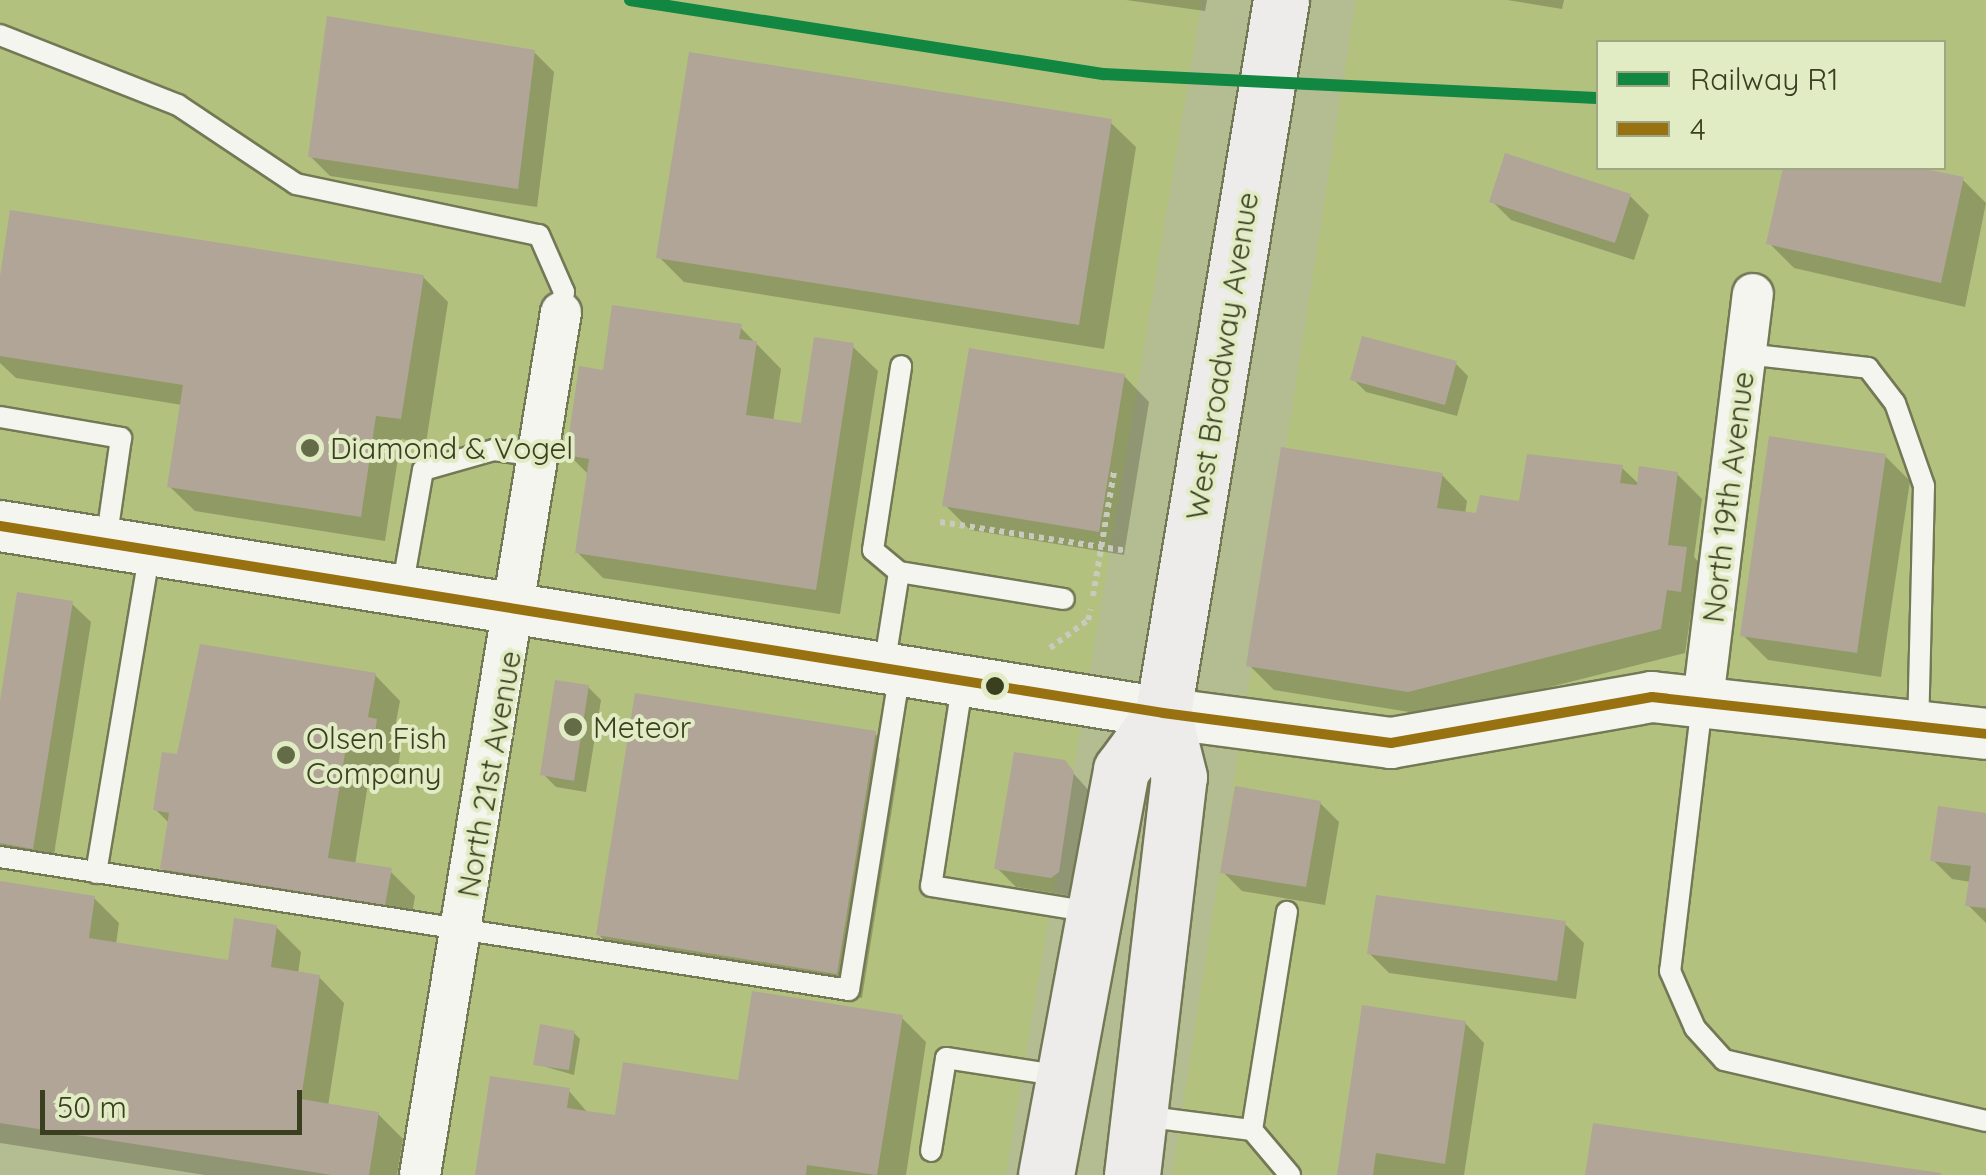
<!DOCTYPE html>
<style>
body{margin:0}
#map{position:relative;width:1986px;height:1175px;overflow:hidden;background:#b4bc92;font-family:Quicksand,sans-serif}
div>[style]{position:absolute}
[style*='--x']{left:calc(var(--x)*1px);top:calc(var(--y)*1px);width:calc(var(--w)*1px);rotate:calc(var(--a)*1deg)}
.built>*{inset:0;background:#b3c17f}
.shadow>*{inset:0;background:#0003}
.building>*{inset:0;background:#b1a598}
.path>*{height:6px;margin-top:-3px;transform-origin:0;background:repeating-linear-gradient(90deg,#c7cabc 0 5px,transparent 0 10px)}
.roads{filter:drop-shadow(2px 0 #737855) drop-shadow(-2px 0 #737855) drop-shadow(0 2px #737855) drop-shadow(0 -2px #737855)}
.service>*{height:20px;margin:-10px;padding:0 10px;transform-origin:10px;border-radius:10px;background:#f4f5ef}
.minor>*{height:40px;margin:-20px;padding:0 20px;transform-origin:20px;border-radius:20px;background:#f4f5ef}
.tertiary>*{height:50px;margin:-25px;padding:0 25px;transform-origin:25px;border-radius:25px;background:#f4f5ef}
.secondary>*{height:55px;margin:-27.5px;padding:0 27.5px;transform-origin:27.5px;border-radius:27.5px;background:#edecea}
.bus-1>*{height:10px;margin:-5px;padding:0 5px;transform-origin:5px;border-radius:5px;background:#987210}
.rail-1>*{height:12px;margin:-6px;padding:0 6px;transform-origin:6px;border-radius:6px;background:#118742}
.dots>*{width:28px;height:28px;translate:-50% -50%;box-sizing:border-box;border:5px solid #e1ebc4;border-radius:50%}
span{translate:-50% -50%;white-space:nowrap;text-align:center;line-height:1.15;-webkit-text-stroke:8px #e1ebc4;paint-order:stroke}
.street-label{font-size:30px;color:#393f1f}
.poi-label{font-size:30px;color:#393f1f}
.left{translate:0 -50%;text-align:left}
.legend{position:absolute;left:1596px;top:40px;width:350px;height:130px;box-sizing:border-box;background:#e1ebc4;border:2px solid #9ea682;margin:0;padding:12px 18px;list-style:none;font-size:30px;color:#393f1f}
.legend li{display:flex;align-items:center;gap:20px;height:50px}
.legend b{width:50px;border:2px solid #9ea682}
.scale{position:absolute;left:40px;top:1090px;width:262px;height:45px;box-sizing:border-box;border:5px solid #393f1f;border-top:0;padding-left:12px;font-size:30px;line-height:35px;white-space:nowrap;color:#393f1f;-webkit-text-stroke:8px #e1ebc4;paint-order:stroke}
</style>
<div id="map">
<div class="built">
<div style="clip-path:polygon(0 0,1202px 0,1006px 1175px,356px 1175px,0 1120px)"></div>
<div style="clip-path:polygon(evenodd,1356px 0,1986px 0,1986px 1175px,1172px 1175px,1356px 0,1598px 42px,1944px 42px,1944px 168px,1598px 168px,1598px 42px)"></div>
</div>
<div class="shadow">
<div style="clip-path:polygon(1126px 0,1207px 0,1205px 11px)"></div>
<div style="clip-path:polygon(1507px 0,1564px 0,1562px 9px)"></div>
<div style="clip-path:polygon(534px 52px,554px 72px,537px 207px,330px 176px,310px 156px)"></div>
<div style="clip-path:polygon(1110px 122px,1136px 147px,1104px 349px,684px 282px,659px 257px)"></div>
<div style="clip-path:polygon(1786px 168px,1908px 168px,1963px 180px,1986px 203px,1965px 307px,1794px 268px,1769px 243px)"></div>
<div style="clip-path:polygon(1630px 196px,1649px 215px,1634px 260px,1511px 220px,1492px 201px)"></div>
<div style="clip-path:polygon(423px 277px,448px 302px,426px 443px,401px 439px,385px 541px,195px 511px,169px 486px,182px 405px,16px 378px,0 363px,0 292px)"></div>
<div style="clip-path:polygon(740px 327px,781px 369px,773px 422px,804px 426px,852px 346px,878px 371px,840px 614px,603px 578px,577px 552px,589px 475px,568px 454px,605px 373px)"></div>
<div style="clip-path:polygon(1455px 363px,1468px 376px,1457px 416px,1366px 392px,1353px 379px)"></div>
<div style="clip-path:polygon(1124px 376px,1149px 402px,1124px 555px,970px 530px,945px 505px)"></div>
<div style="clip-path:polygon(1885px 456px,1910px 481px,1881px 677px,1768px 660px,1743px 635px)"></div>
<div style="clip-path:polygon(1621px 467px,1640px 485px,1677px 474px,1702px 499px,1694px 557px,1711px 575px,1705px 616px,1691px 613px,1685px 653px,1434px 716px,1274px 690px,1249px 665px,1442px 475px,1467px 501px,1465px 514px,1477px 516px)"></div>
<div style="clip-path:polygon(71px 603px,91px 622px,52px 867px,0 858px,0 717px)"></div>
<div style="clip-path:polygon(375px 675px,400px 701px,393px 738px,401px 746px,398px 769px,371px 765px,355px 865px,390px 871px,415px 896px,410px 929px,188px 893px,163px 868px,170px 824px,155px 809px,179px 757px)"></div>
<div style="clip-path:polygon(588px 687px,601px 700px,586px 792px,556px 787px,543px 774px)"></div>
<div style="clip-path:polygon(875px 734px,900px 759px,862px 998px,624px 960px,598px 934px)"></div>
<div style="clip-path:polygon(1064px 763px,1092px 794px,1071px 896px,1016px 887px,997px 868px)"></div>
<div style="clip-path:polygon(1320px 803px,1339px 822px,1325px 905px,1242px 891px,1223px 872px)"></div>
<div style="clip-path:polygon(1986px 815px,1986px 923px,1968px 905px,1971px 882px,1952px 879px,1933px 860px)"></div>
<div style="clip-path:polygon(0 884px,94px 898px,119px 923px,116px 944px,230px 962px,276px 927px,301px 952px,298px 974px,319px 977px,344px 1003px,328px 1106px,378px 1114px,403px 1139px,397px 1175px,205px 1175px,0 1143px)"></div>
<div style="clip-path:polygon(1564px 923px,1584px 943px,1576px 999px,1389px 973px,1370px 954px)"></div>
<div style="clip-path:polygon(901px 1017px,926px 1042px,906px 1175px,477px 1175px,569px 1091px,588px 1113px,617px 1118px,739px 1083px)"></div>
<div style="clip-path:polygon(1465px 1023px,1484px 1043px,1464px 1175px,1339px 1175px)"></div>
<div style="clip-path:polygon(574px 1033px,580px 1039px,574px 1075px,536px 1064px)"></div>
</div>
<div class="building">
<div style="clip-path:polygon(327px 16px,535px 50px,518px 189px,308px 157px)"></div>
<div style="clip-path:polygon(689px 52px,1112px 119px,1079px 325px,656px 258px)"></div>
<div style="clip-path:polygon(1505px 153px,1631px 194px,1615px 243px,1489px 202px)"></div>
<div style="clip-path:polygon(1783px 168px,1920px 168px,1964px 177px,1941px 283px,1766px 244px)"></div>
<div style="clip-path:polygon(10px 210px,424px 275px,401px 419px,376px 416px,361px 517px,167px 487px,183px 385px,0 356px,0 276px)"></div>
<div style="clip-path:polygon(612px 305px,742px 324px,739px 339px,757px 341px,746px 415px,801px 423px,814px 337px,854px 343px,816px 590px,575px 553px,589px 459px,566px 455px,579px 366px,603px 370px)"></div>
<div style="clip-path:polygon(1362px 336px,1457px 361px,1445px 405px,1350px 380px)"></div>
<div style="clip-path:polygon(969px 348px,1125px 374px,1099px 532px,942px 506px)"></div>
<div style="clip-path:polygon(1769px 436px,1886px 454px,1857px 653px,1740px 636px)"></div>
<div style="clip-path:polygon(1281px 447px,1443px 473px,1437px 508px,1476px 513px,1480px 495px,1519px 501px,1527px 454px,1623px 465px,1620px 483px,1637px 485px,1639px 466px,1678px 472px,1668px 545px,1687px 547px,1681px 592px,1667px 590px,1661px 629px,1408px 692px,1246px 666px)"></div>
<div style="clip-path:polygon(17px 592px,73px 601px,33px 849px,0 843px,0 701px)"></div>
<div style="clip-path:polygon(200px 644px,376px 673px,368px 717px,377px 719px,373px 746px,347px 741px,328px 858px,392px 868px,385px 905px,160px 869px,169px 813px,153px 810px,162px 752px,177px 754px)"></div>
<div style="clip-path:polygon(555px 680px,589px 685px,574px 781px,540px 775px)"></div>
<div style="clip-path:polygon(635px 693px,876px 731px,837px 974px,596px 935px)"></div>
<div style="clip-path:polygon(1014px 752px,1065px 760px,1074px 772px,1059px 872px,1051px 878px,994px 869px)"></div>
<div style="clip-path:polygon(1235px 786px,1321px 801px,1306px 887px,1220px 873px)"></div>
<div style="clip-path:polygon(1938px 806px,1986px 813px,1986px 908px,1965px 906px,1971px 866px,1930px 861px)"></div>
<div style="clip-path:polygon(0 881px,95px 896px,89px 938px,228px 960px,234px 918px,277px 925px,271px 967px,320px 975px,301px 1099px,379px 1112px,369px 1175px,332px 1175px,0 1123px)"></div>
<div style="clip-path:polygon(1376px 895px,1566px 921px,1557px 981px,1367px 954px)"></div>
<div style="clip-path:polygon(752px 991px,903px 1015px,877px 1175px,807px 1165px,806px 1175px,475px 1175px,490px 1076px,570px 1088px,567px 1108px,615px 1115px,623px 1062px,738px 1080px)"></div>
<div style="clip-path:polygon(1362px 1005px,1466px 1021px,1445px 1164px,1376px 1153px,1373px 1175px,1337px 1175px)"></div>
<div style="clip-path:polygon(540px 1024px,575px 1031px,569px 1070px,533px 1065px)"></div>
<div style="clip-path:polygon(1593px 1123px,1941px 1173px,1941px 1175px,1585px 1175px)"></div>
</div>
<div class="path">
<div style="--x:940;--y:522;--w:190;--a:8.8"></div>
<div style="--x:1093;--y:596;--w:126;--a:-80.4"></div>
<div style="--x:1050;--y:648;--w:47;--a:-36.4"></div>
<div style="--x:1088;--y:620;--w:11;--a:-75"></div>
</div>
<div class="roads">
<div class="service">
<div style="--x:0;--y:35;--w:191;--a:21.5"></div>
<div style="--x:178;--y:105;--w:142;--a:33.8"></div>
<div style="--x:296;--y:184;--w:248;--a:11.9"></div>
<div style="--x:539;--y:235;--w:62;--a:66.3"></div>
<div style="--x:564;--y:292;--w:20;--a:99"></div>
<div style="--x:1746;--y:354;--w:123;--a:6.5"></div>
<div style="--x:1868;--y:368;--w:44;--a:52.4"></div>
<div style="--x:1895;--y:403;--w:88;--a:70.7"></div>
<div style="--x:1924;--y:486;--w:240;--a:91.4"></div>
<div style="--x:0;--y:417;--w:123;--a:9.8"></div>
<div style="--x:121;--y:438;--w:105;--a:98.2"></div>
<div style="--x:899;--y:572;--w:34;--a:-140"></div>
<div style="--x:873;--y:550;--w:186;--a:-81.3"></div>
<div style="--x:402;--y:589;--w:121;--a:-80"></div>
<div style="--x:423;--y:470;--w:74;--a:-15.7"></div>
<div style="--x:494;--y:450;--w:45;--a:7.6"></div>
<div style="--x:884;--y:667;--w:96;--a:-81"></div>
<div style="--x:899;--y:572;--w:167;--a:9.3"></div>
<div style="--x:963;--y:680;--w:208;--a:98.8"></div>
<div style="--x:931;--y:886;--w:162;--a:9.2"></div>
<div style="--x:1702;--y:704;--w:269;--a:96.8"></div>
<div style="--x:1670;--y:971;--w:62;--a:66.3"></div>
<div style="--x:1695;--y:1028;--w:43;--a:47.8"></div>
<div style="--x:1724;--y:1060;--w:269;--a:13.1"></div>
<div style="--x:0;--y:857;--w:859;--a:8.9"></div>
<div style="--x:849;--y:990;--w:323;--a:-80.9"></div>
<div style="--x:96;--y:873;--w:326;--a:-80.5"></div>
<div style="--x:1142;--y:1116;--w:111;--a:7.3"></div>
<div style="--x:1252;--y:1130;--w:221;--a:-80.9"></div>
<div style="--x:1252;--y:1130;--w:59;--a:49.8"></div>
<div style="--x:931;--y:1151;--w:94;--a:-80.8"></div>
<div style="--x:946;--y:1058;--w:117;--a:8.8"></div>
</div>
<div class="minor">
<div style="--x:1703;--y:700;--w:409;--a:-83"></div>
<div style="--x:420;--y:1175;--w:874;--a:-80.72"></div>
</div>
<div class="tertiary">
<div style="--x:0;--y:526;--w:1178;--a:9.13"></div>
<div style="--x:1163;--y:713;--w:230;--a:7.5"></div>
<div style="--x:1391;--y:743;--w:265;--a:-10"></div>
<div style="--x:1652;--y:697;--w:336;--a:6.3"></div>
</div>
<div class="secondary">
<div style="--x:1046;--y:1175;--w:412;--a:-79.5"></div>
<div style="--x:1121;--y:770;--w:71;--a:-53.6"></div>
<div style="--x:1132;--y:1175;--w:401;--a:-83.3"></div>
<div style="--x:1179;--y:777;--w:66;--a:-104"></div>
<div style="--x:1163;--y:713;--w:723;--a:-80.6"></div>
</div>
</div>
<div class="bus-1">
<div style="--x:0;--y:526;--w:1178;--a:9.13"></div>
<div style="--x:1163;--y:713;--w:230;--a:7.5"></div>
<div style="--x:1391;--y:743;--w:265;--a:-10"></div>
<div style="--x:1652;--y:697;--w:336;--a:6.3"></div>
</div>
<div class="rail-1">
<div style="--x:630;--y:0;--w:480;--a:8.9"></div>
<div style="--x:1104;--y:74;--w:495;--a:2.8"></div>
</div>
<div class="dots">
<div style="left:310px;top:448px;background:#646b47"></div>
<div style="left:995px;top:686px;background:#393f1f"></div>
<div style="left:573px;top:727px;background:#646b47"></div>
<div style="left:286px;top:755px;background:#646b47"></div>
</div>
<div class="street-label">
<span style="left:1222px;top:356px;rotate:-81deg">West Broadway Avenue</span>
<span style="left:1728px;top:497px;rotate:-83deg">North 19th Avenue</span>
<span style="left:489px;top:774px;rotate:-80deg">North 21st Avenue</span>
</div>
<div class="poi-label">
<span class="left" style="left:330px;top:448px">Diamond &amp; Vogel</span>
<span class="left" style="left:593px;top:727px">Meteor</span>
<span class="left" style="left:306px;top:755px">Olsen Fish<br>Company</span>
</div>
<ul class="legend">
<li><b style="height:12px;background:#118742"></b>Railway R1</li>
<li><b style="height:12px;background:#987210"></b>4</li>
</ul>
<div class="scale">50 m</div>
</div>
